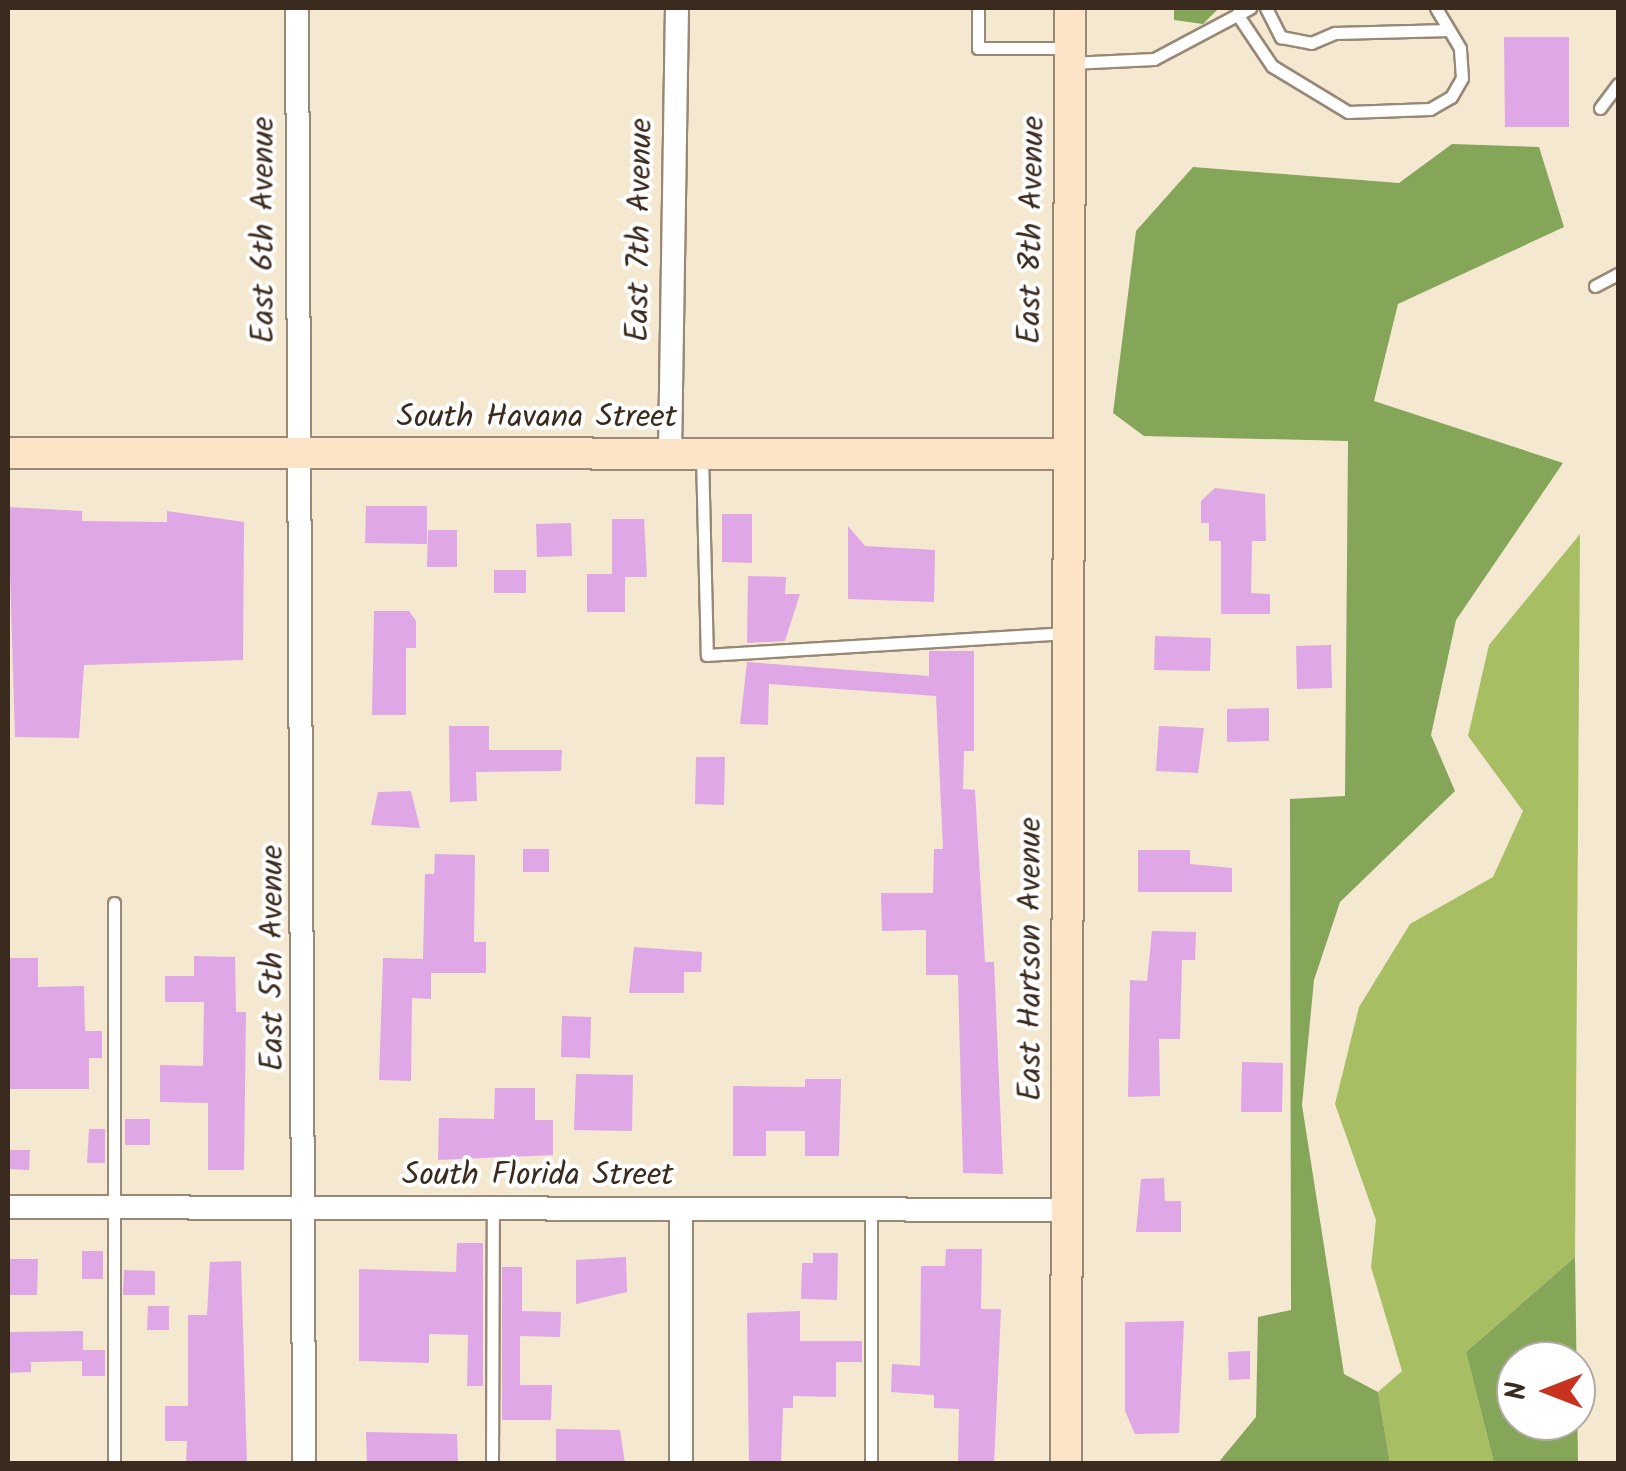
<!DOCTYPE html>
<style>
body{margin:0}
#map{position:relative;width:1626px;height:1471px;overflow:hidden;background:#f4e8d0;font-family:Kalam,sans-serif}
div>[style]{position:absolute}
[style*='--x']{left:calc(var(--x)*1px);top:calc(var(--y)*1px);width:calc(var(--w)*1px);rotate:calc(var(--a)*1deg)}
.green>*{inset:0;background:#a7be63}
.forest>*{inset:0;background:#85a559}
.building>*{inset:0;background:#dfa7e5}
.roads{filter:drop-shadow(2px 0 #988977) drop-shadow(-2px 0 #988977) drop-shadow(0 2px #988977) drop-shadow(0 -2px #988977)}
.lane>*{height:11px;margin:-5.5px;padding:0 5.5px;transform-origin:5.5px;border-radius:5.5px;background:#fff}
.street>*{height:22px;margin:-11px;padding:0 11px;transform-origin:11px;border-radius:11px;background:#fff}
.secondary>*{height:30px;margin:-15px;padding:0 15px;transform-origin:15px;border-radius:15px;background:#fee4c6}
span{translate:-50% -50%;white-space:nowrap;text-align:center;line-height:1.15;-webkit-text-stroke:8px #fff;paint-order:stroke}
.street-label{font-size:32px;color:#3b2a1e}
.frame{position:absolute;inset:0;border:10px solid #3b2a1e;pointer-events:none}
.north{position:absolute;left:1496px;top:1341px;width:100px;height:100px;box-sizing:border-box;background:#fff;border:2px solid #b1aaa5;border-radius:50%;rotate:270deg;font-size:28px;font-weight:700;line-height:40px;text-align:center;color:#3b2a1e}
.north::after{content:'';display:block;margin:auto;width:35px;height:45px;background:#c8321e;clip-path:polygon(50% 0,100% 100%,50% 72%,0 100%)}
</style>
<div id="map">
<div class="green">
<div style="clip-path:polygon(1580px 534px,1575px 1257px,1466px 1352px,1494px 1463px,1390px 1463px,1378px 1392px,1402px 1371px,1371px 1267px,1376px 1220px,1335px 1104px,1359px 1007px,1410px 924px,1493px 877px,1523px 811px,1468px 736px,1489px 645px)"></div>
</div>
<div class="forest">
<div style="clip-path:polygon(1174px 8px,1219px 8px,1203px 24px,1174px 20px)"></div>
<div style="clip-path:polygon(1452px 144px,1539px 147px,1564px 227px,1398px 304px,1374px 401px,1563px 463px,1456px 620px,1431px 735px,1455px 791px,1340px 902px,1314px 980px,1302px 1105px,1344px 1374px,1378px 1392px,1390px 1463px,1218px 1463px,1256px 1417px,1258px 1317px,1291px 1310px,1290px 799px,1345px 796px,1348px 441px,1144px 436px,1113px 413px,1136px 231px,1193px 167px,1399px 183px)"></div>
<div style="clip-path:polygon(evenodd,1575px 1257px,1578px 1463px,1494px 1463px,1466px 1352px,1575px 1257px,1516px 1361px,1576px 1361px,1576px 1421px,1516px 1421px,1516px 1361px)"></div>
</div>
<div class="building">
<div style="clip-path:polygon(1504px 37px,1569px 37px,1569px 127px,1505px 127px)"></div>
<div style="clip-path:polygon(1215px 488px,1265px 494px,1266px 541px,1252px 541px,1251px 593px,1270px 594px,1270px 614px,1221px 614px,1221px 541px,1209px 541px,1209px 523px,1201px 523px,1201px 501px)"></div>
<div style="clip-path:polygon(366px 506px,427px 506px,427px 544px,365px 543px)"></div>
<div style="clip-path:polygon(8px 507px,82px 511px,82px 521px,167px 522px,167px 511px,244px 522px,243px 660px,84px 665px,79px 738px,15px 737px)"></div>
<div style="clip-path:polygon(722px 514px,752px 514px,752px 563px,722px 562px)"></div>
<div style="clip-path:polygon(612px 519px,644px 519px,647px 577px,625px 577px,625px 612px,587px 612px,587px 574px,612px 574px)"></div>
<div style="clip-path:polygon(571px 523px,572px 556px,537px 557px,536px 524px)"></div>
<div style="clip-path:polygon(848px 526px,865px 546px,935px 550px,934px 602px,848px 599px)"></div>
<div style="clip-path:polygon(428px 530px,457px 530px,457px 567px,427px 567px)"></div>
<div style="clip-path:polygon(494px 570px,526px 570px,526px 593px,494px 593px)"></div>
<div style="clip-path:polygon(748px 576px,786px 577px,785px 594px,800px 594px,785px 641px,747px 643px)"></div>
<div style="clip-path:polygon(374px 611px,409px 611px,416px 621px,416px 648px,406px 648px,406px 715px,372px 715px)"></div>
<div style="clip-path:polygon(1155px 636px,1211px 638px,1210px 671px,1154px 670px)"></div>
<div style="clip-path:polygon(1331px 645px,1332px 688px,1297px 689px,1296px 646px)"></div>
<div style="clip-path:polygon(929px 651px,974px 651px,974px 751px,964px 751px,963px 789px,975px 790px,985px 962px,994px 962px,1003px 1174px,963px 1173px,958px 975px,926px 975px,926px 930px,882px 931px,881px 893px,933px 893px,934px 849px,943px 849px,936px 696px,769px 684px,768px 725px,740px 724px,747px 662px,929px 676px)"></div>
<div style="clip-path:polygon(1269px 708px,1269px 741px,1227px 742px,1227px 709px)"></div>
<div style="clip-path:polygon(449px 726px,489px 726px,489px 750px,562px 750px,561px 771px,476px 772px,477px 801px,450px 802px)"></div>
<div style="clip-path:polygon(1159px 726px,1204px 728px,1198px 773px,1156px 771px)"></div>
<div style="clip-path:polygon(696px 757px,725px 757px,724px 805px,695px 804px)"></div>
<div style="clip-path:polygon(411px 791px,420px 828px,371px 825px,378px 792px)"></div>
<div style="clip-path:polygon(523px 849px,549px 849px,549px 872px,523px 872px)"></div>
<div style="clip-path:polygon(1138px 850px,1190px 850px,1190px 864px,1232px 868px,1232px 892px,1138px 892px)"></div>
<div style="clip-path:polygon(435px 854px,475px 855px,474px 942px,486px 942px,486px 973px,431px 973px,431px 999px,412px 998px,411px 1081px,379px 1080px,383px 958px,423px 959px,425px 874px,434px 874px)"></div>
<div style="clip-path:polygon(1152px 931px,1196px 932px,1195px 960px,1182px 960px,1180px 1039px,1159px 1039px,1160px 1096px,1128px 1097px,1130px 980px,1147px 981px)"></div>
<div style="clip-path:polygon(634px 947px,702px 952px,701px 972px,684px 972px,684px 993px,629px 993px)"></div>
<div style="clip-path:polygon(194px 956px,235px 957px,236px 1012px,246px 1012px,244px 1170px,208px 1170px,208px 1103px,160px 1102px,160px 1065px,203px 1066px,204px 1002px,165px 1002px,165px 976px,194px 976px)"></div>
<div style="clip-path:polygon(8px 958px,38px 958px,38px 987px,84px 986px,85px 1031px,102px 1031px,102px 1058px,89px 1058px,89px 1089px,8px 1089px)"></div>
<div style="clip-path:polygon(562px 1016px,591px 1017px,590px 1058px,561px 1057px)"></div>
<div style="clip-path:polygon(1242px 1062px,1283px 1063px,1282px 1112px,1241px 1112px)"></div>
<div style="clip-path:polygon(576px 1074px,633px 1075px,632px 1131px,574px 1130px)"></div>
<div style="clip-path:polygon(805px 1079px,841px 1079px,839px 1156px,805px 1156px,805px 1131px,766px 1131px,766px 1156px,733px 1156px,733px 1086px,805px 1087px)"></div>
<div style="clip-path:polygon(495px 1088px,535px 1088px,535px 1120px,553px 1120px,553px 1155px,438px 1160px,439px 1118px,494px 1119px)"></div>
<div style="clip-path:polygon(125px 1119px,150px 1119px,150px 1145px,125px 1145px)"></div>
<div style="clip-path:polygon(89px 1129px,105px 1129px,105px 1163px,87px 1163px)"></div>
<div style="clip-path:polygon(8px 1150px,30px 1150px,29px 1170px,8px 1169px)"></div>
<div style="clip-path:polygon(1164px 1178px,1165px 1201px,1181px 1201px,1181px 1232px,1136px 1232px,1141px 1179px)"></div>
<div style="clip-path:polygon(457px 1243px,483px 1243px,483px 1386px,467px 1386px,468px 1335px,429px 1334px,429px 1363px,359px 1361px,359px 1269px,456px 1272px)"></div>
<div style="clip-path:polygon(946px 1249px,982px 1249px,981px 1309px,1001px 1309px,994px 1464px,958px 1464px,959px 1409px,934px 1408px,934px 1395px,891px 1392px,892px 1364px,920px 1366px,921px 1266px,945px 1266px)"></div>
<div style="clip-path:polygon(82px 1251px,103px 1251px,103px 1279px,82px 1279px)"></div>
<div style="clip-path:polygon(813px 1253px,838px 1253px,837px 1300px,801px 1299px,802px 1263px,813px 1263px)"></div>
<div style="clip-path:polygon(626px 1257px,627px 1292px,576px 1304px,576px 1260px)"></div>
<div style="clip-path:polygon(8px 1259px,38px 1259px,37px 1295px,8px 1295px)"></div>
<div style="clip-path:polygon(241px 1261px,247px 1464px,186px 1464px,187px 1441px,165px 1441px,165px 1406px,188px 1406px,188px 1315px,207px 1315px,210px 1262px)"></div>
<div style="clip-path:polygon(502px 1267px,522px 1267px,522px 1311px,561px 1312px,560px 1337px,520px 1336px,520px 1385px,552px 1385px,551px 1420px,502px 1420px)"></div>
<div style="clip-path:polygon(124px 1270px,155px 1271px,155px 1295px,123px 1295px)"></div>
<div style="clip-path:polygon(148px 1306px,169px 1306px,169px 1330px,147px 1330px)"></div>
<div style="clip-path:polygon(800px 1311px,800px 1341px,862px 1341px,862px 1362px,836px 1362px,836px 1397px,793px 1396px,793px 1408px,783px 1408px,781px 1464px,749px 1463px,747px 1313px)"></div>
<div style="clip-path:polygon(1184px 1321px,1179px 1433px,1135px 1434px,1125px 1411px,1125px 1322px)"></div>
<div style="clip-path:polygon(83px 1331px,83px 1350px,105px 1350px,105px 1376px,82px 1376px,82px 1361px,31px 1362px,31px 1372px,9px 1373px,8px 1332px)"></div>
<div style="clip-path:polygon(1250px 1351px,1250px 1379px,1229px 1380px,1228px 1352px)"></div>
<div style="clip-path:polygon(556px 1429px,620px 1430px,625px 1464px,556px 1464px)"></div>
<div style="clip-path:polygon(366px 1432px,457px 1434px,458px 1464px,367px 1464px)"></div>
</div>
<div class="roads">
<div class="lane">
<div style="--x:978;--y:8;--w:40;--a:90"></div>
<div style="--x:978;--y:48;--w:88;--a:0"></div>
<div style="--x:1266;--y:8;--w:33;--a:63"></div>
<div style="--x:1281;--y:37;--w:31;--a:11"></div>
<div style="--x:1311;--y:43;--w:26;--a:-23"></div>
<div style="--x:1335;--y:33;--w:114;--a:-1.5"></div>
<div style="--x:1237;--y:14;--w:63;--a:56.1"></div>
<div style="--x:1272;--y:66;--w:89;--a:31.2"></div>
<div style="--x:1348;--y:112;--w:82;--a:-2.1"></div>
<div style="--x:1430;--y:109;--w:24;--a:-30"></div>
<div style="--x:1451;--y:97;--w:22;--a:-60"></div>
<div style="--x:1462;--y:78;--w:30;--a:-94"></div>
<div style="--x:1460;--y:48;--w:47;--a:-121"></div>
<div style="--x:1070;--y:63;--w:84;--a:-2.7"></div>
<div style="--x:1154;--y:59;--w:109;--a:-28"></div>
<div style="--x:1600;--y:108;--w:30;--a:-53"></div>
<div style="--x:1595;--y:286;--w:26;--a:-28"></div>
<div style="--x:702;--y:455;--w:200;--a:88.6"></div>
<div style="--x:707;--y:655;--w:360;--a:-3.5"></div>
<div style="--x:871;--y:1210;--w:254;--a:90"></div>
<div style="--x:114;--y:1464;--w:561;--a:-90"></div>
<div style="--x:492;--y:1464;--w:256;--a:-89.8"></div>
</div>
<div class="street">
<div style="--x:297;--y:8;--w:1456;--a:89.72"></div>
<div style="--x:670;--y:453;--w:445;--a:-89.1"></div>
<div style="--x:8;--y:1207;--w:1059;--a:0.16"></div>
<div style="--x:681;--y:1210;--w:254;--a:90"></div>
</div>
<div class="secondary">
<div style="--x:8;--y:453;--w:1058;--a:0.05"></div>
<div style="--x:1066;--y:1464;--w:1456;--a:-89.84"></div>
</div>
</div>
<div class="street-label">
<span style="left:265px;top:230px;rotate:-90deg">East 6th Avenue</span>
<span style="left:641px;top:230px;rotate:-89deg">East 7th Avenue</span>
<span style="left:1033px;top:230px;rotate:-89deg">East 8th Avenue</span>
<span style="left:537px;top:418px">South Havana Street</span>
<span style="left:274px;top:958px;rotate:-90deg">East 5th Avenue</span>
<span style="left:1032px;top:959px;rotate:-90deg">East Hartson Avenue</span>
<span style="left:538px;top:1176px">South Florida Street</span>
</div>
<div class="frame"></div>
<div class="north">N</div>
</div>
